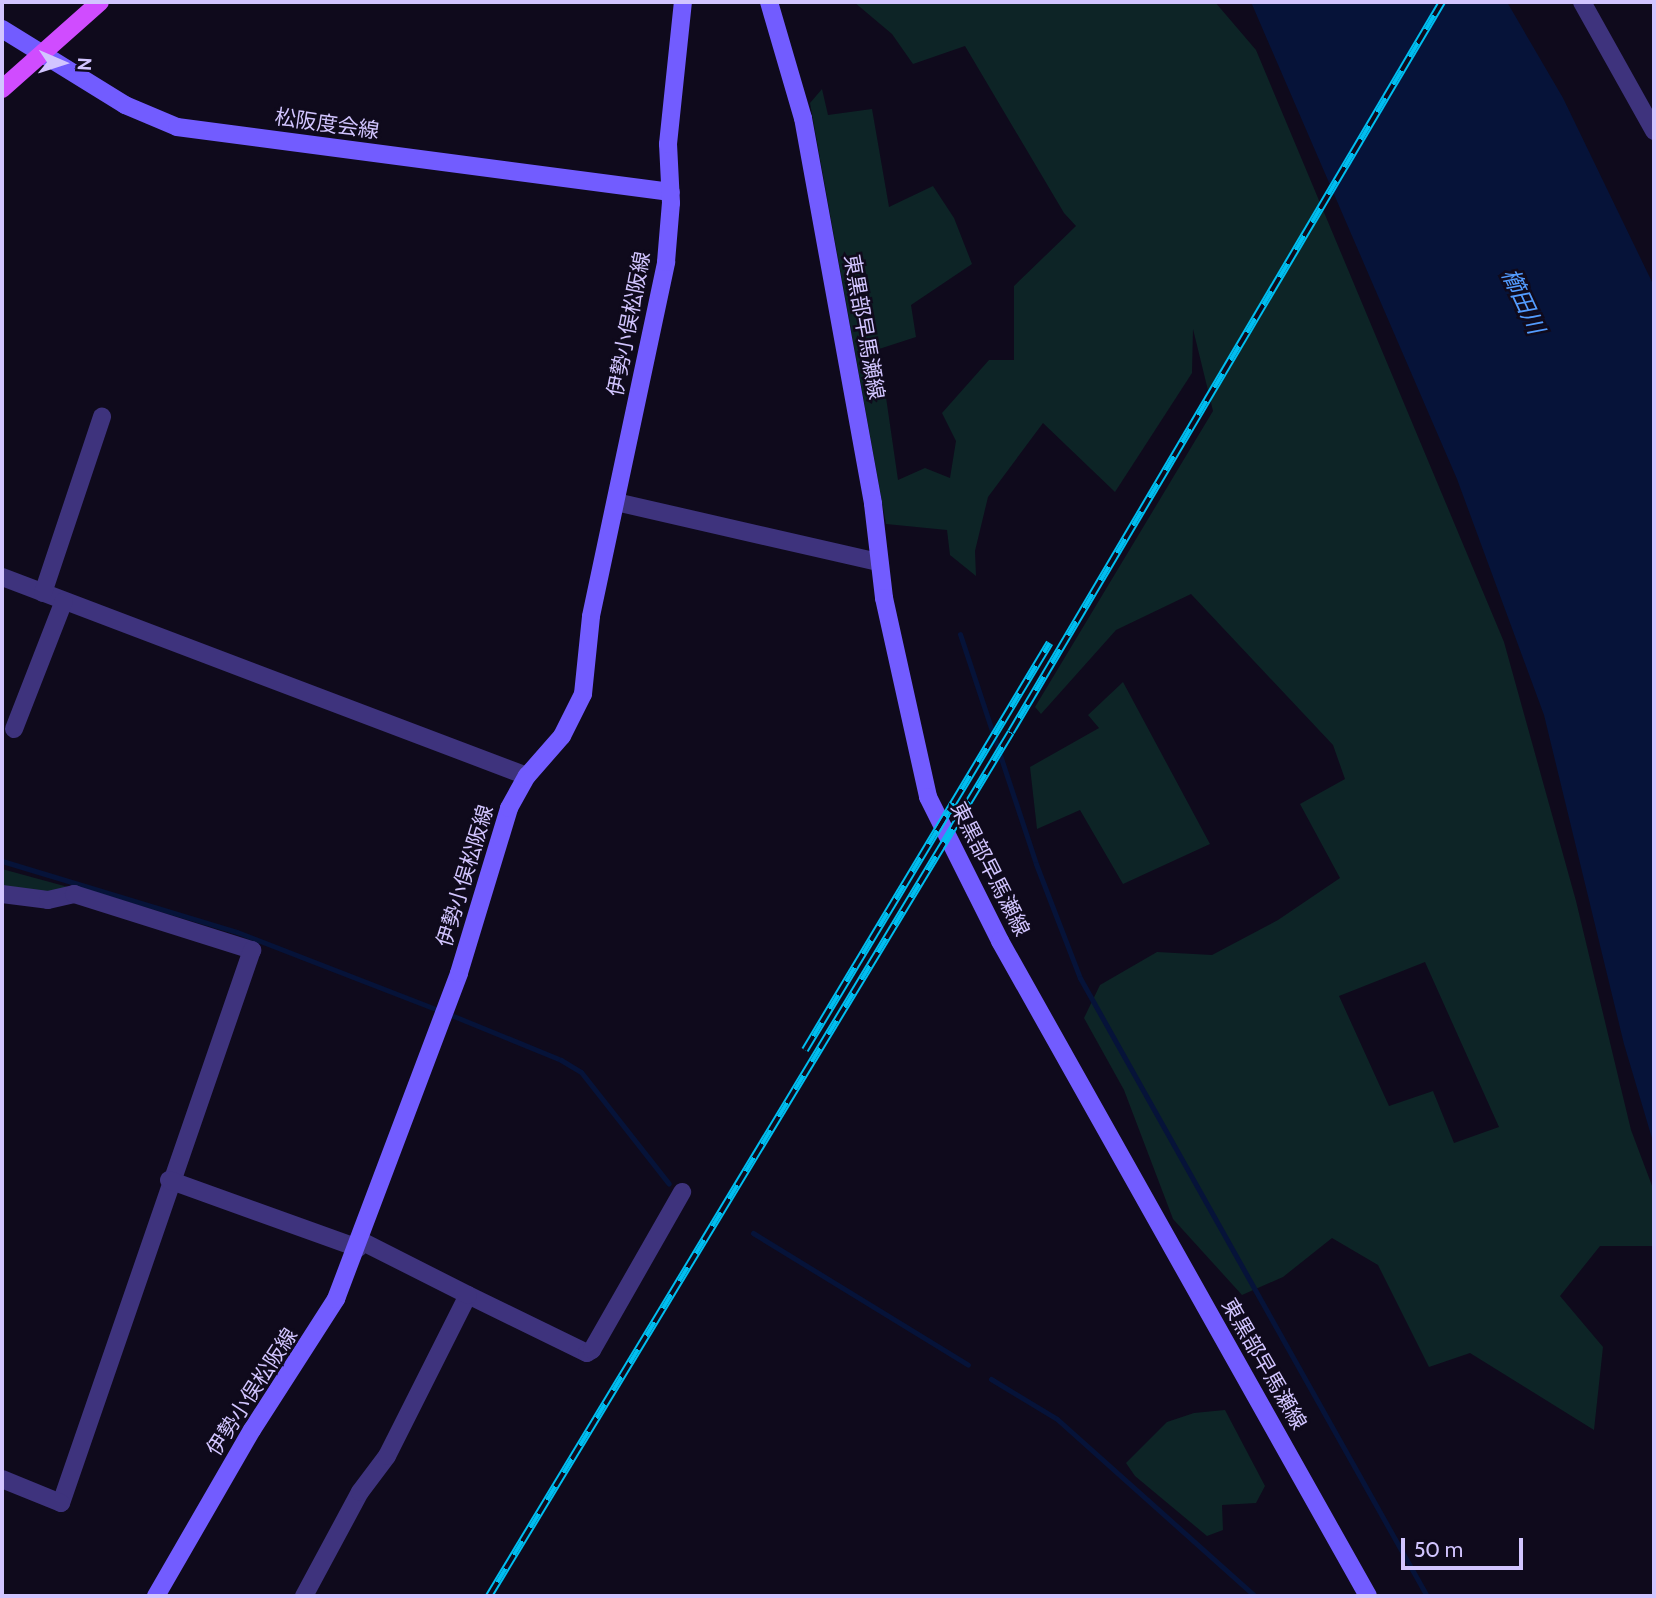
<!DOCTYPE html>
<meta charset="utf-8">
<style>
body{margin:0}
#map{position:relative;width:1656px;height:1598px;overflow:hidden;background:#0f0a1c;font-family:Cabin,"Noto Sans JP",sans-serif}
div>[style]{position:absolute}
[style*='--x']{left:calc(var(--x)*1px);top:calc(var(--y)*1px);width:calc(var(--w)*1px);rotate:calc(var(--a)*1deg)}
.green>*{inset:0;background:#0d2426}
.water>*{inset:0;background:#061339}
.stream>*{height:5px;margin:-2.5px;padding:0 2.5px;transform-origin:2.5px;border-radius:2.5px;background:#061339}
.minor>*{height:18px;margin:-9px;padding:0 9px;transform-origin:9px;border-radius:9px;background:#3e337d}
.secondary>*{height:18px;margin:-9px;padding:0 9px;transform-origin:9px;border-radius:9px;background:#725cff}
.primary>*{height:18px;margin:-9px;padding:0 9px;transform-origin:9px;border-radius:9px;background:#d04cff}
.rail>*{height:8px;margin-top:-4px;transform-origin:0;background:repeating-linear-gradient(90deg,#0f0a1c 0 16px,#00bef0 0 32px);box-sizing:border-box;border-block:2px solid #00bef0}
span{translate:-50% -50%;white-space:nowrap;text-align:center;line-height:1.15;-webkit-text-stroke:5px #0f0a1c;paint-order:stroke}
.street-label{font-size:21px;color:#d2c5ff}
.water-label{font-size:23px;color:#539cff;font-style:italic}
.frame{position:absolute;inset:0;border:4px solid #d2c5ff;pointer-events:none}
.north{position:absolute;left:28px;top:28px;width:70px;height:70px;-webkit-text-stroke:5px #0f0a1c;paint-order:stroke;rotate:93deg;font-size:19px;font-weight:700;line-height:28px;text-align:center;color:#d2c5ff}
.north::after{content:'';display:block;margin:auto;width:24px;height:32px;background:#d2c5ff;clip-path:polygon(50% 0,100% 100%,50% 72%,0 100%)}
.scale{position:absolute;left:1401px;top:1538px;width:122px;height:32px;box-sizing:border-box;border:4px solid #d2c5ff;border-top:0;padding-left:9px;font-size:21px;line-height:24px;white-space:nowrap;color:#d2c5ff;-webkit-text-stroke:5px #0f0a1c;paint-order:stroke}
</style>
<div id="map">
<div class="green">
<div style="clip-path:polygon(evenodd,854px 2px,1215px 2px,1256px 50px,1504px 642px,1576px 901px,1631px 1130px,1654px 1191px,1654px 1251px,1652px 1246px,1600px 1246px,1560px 1296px,1603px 1347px,1594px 1430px,1470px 1353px,1429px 1367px,1378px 1265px,1332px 1238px,1283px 1277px,1242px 1295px,1173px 1219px,1124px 1090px,1084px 1018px,1100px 985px,1157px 952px,1212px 955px,1278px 920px,1340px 878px,1300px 804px,1345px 779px,1333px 745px,1191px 594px,1116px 630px,1041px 714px,1035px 707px,1213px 411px,1193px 329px,1192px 373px,1115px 492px,1043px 423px,988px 497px,975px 551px,976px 576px,950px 555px,947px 530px,886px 524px,810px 103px,822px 89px,828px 115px,872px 109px,889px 207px,933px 186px,954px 218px,972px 264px,911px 305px,916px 337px,879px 349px,898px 480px,925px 468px,950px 478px,956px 441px,942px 413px,989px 360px,1014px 360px,1014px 286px,1076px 226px,1064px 213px,965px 46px,913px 64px,892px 34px,854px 2px,1425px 962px,1499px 1127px,1454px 1143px,1433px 1091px,1389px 1106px,1339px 996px,1425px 962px)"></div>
<div style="clip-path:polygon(1123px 682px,1210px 844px,1123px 884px,1080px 810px,1037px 829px,1030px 767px,1099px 728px,1088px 715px)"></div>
<div style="clip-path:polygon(2px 869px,68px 887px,48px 894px,2px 888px)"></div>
<div style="clip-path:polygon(1225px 1410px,1265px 1486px,1256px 1503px,1222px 1505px,1223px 1530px,1207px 1536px,1135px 1476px,1126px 1463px,1167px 1422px,1194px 1413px)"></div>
</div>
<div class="water">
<div style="clip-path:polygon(1251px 2px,1507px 2px,1563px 98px,1654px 286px,1654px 1145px,1624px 1044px,1544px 715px,1457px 479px)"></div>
</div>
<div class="stream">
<div style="--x:960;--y:634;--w:242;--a:71.7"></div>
<div style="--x:1036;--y:864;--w:122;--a:68.9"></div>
<div style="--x:1080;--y:978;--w:709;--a:60.69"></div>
<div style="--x:2;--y:861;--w:245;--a:16.8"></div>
<div style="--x:237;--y:932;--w:213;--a:21.2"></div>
<div style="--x:451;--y:1015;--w:119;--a:22.2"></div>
<div style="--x:561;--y:1060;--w:23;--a:31"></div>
<div style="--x:581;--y:1072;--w:142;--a:51.8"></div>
<div style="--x:753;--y:1233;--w:252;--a:31.5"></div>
<div style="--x:991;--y:1379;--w:77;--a:31.2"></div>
<div style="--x:1057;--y:1419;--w:266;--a:41.8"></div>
</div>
<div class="minor">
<div style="--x:1582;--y:2;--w:148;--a:60.8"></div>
<div style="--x:616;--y:502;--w:270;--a:12.9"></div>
<div style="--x:2;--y:577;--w:561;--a:20.76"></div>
<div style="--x:43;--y:593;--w:186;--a:-71.5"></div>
<div style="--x:14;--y:729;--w:137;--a:-68.7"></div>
<div style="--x:2;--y:894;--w:46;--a:7.4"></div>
<div style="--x:48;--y:900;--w:27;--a:-13"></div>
<div style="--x:74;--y:894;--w:187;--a:17.5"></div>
<div style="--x:252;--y:950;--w:585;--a:109.05"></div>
<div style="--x:61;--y:1503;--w:64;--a:-157.9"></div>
<div style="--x:169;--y:1180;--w:201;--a:19.8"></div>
<div style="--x:468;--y:1295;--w:132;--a:26"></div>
<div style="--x:587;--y:1353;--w:6;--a:-31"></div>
<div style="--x:592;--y:1350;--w:182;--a:-60.3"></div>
<div style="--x:304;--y:1596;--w:118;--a:-61.7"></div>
<div style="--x:360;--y:1492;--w:45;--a:-53.1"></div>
<div style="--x:387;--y:1456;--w:180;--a:-63.3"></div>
<div style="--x:468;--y:1295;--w:120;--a:-153.2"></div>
</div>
<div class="secondary">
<div style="--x:769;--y:2;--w:121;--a:73.7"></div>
<div style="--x:803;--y:118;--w:392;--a:79.7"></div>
<div style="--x:873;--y:504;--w:95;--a:83.3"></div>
<div style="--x:884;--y:598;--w:204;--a:77.5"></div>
<div style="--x:928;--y:797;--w:161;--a:63.4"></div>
<div style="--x:1000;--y:941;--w:751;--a:60.67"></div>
<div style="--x:2;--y:29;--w:145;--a:31.7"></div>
<div style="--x:125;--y:105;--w:56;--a:22.9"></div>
<div style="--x:177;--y:127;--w:498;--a:7.5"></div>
<div style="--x:156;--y:1596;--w:192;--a:-60"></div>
<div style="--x:252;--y:1430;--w:156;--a:-57.3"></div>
<div style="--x:336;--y:1299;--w:348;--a:-69.3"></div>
<div style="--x:459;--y:973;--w:172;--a:-73.1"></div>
<div style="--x:509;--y:808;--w:37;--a:-61"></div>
<div style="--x:527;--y:776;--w:53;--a:-48.8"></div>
<div style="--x:562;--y:736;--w:47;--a:-63.4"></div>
<div style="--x:583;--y:694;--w:78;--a:-84.1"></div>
<div style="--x:591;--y:616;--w:362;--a:-78"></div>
<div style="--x:666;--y:262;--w:59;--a:-85.2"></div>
<div style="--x:671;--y:203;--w:59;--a:-92.9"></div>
<div style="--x:668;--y:144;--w:143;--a:-84"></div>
</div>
<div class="primary">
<div style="--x:2;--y:89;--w:131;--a:-41.6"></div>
</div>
<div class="rail">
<div style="--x:805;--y:1050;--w:475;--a:-59"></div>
<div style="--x:489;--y:1596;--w:1009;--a:-58.86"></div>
<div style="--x:1011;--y:732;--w:848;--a:-59.44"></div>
</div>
<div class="street-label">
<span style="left:327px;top:124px;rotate:8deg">松阪度会線</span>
<span style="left:629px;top:324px;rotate:-79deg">伊勢小俣松阪線</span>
<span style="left:864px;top:327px;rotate:80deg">東黒部早馬瀬線</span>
<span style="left:990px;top:869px;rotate:63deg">東黒部早馬瀬線</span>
<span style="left:465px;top:876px;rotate:-73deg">伊勢小俣松阪線</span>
<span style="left:1264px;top:1364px;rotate:60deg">東黒部早馬瀬線</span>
<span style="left:252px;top:1392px;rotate:-57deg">伊勢小俣松阪線</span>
</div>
<div class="water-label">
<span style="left:1523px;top:301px;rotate:65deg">櫛田川</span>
</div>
<div class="frame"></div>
<div class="north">N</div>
<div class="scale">50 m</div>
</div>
